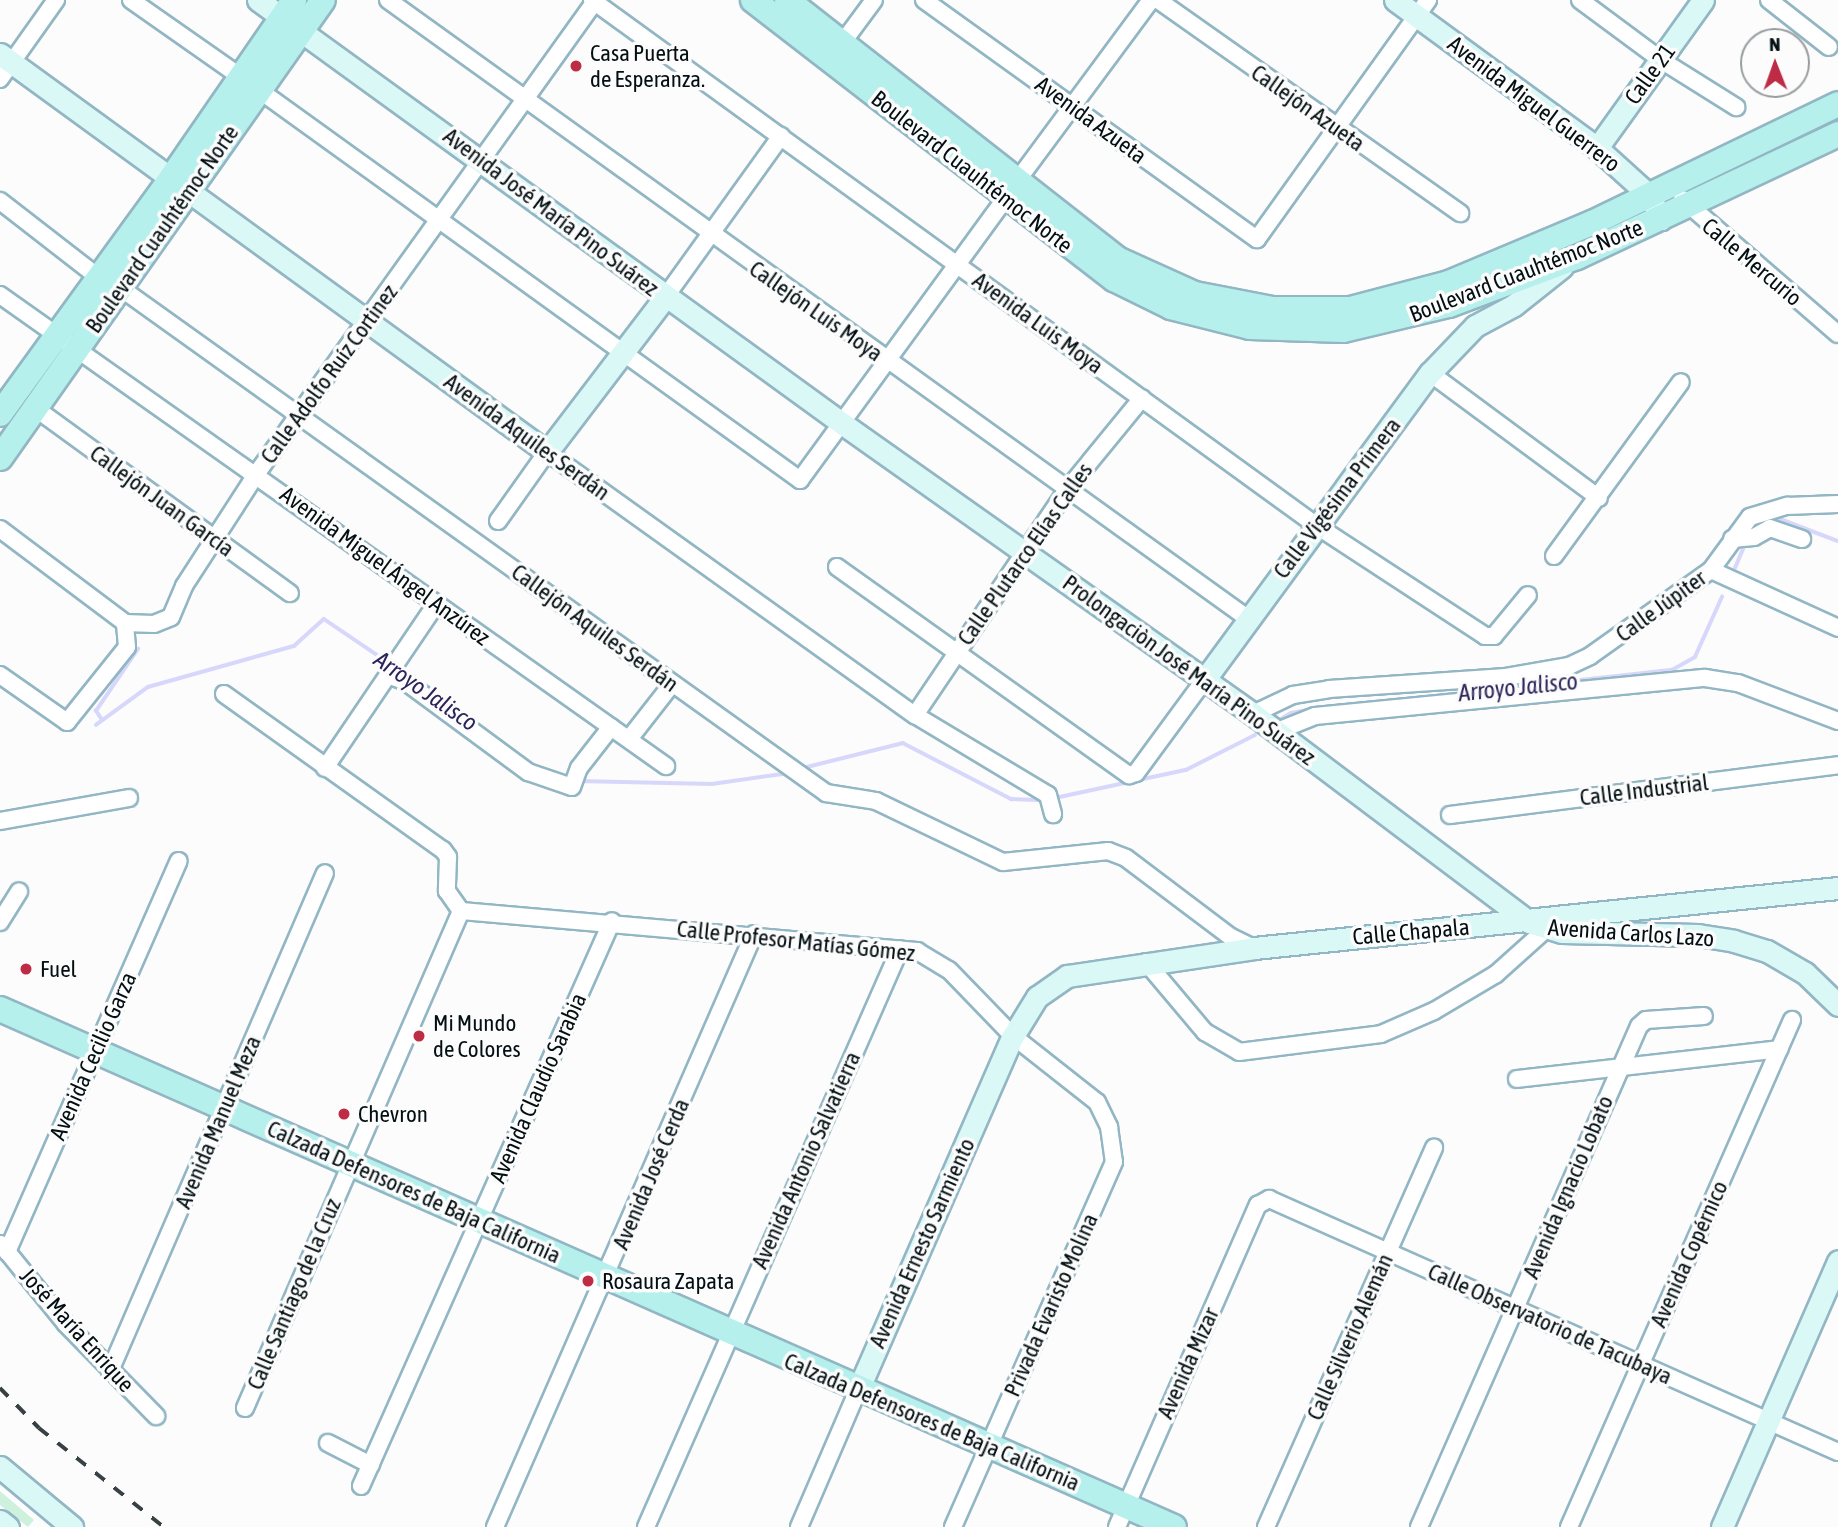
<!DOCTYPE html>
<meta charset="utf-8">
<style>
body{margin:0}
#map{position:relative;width:1838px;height:1527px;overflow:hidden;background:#fcfcfc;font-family:"Asap Condensed",sans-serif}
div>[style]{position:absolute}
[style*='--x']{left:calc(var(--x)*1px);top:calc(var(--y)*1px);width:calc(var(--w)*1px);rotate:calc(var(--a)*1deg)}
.green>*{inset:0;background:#cdf1dd}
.stream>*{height:3.5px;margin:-1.75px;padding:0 1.75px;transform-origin:1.75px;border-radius:1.75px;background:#d7d7fc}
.roads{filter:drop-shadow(2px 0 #92b6c3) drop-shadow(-2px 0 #92b6c3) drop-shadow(0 2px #92b6c3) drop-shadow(0 -2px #92b6c3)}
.street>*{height:16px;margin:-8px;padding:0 8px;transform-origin:8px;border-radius:8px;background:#fff}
.secondary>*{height:21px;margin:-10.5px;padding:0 10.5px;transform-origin:10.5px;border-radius:10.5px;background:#daf8f6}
.primary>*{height:24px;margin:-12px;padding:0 12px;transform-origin:12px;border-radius:12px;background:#b5f0ed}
.rail>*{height:3.5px;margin-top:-1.75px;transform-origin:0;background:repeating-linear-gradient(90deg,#374043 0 12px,transparent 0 24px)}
.dots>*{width:19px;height:19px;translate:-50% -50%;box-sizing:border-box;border:4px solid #fcfcfc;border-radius:50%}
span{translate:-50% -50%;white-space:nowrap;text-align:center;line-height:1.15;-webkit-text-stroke:7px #fcfcfc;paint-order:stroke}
.poi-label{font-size:23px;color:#030f13}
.left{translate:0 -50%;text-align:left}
.street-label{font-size:23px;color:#030f13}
.water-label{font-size:24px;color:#2a2459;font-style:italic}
.north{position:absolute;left:1740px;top:28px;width:70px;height:70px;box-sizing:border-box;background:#fcfcfc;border:2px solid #989d9f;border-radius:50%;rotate:359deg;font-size:19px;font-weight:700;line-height:28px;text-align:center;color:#030f13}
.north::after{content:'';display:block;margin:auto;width:24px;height:32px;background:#bd2c44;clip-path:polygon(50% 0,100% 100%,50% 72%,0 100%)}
</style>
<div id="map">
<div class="green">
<div style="clip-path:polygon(0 1491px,34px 1520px,28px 1527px,0 1505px)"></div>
</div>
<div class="stream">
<div style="--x:1775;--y:517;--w:67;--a:20.9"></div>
<div style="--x:1735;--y:568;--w:28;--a:-67"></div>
<div style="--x:1408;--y:699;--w:266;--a:-6.3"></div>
<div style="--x:1672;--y:670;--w:26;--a:-29"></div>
<div style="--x:1695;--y:657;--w:66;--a:-65.8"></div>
<div style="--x:102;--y:720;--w:11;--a:-124"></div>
<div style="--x:96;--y:711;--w:75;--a:-55.9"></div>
<div style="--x:1276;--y:722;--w:17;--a:-31"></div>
<div style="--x:1291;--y:713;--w:22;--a:-10"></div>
<div style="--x:96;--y:725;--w:64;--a:-36.2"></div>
<div style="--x:148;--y:687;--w:152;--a:-15.7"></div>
<div style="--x:294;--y:646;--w:40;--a:-42"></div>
<div style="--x:324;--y:619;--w:78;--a:34.1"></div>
<div style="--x:803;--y:768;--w:103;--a:-14"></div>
<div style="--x:903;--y:743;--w:122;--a:27.4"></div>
<div style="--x:1011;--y:799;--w:33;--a:2"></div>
<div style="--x:578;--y:781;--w:134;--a:1.3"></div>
<div style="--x:712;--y:784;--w:71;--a:-8.1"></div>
<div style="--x:1055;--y:798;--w:134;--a:-12.1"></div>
<div style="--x:1186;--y:770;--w:77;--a:-26.9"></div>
</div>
<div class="roads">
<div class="street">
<div style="--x:131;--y:0;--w:134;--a:35"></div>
<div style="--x:388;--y:0;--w:1058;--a:35.73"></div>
<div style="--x:592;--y:0;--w:896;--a:35.96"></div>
<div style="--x:1317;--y:526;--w:201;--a:33.2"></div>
<div style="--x:1485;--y:636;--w:9;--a:0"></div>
<div style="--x:1494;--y:636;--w:53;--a:-50.3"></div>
<div style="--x:924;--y:0;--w:410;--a:35.7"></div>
<div style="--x:1257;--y:239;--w:294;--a:-54.4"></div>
<div style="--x:1158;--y:0;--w:370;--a:35.2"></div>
<div style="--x:1580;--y:0;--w:101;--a:36.5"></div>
<div style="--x:1661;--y:60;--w:89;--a:32.1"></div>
<div style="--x:1769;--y:0;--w:76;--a:38.1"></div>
<div style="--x:843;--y:42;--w:52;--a:-53.6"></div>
<div style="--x:0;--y:79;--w:97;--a:-54.7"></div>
<div style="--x:259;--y:90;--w:667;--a:35.79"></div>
<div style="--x:800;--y:480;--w:349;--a:-53.9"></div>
<div style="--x:1017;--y:181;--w:225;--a:-53.5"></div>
<div style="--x:1682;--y:199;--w:206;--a:40.9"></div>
<div style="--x:0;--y:201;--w:124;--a:37.8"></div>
<div style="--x:122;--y:289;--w:866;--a:35.6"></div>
<div style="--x:826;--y:793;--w:51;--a:9.1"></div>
<div style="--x:876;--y:801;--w:141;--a:25.7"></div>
<div style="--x:1003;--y:862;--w:106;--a:-6"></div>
<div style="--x:1108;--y:851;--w:19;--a:21"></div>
<div style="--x:1126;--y:858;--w:131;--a:37"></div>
<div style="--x:1231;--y:937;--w:25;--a:26"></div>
<div style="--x:0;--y:295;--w:816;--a:35.27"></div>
<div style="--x:666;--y:296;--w:197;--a:-54.3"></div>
<div style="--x:1430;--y:373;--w:210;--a:36.5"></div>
<div style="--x:35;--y:408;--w:315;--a:36"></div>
<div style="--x:498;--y:521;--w:85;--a:-54.6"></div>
<div style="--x:547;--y:452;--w:452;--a:35.6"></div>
<div style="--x:915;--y:715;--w:155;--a:31"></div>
<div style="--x:1048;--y:795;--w:20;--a:75"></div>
<div style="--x:0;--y:529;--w:156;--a:36.9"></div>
<div style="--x:1732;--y:539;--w:22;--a:-5"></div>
<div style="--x:1754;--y:537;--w:18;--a:-29"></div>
<div style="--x:1770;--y:528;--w:34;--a:19"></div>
<div style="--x:1554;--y:556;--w:215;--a:-53.9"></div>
<div style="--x:837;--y:567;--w:359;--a:35.5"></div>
<div style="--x:1129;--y:775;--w:7;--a:-16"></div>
<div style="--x:1136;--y:773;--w:117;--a:-53.7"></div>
<div style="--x:1711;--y:570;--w:140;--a:24.5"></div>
<div style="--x:0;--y:675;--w:82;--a:35"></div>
<div style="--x:67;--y:722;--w:96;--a:-51.3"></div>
<div style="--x:127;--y:647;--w:24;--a:-95"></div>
<div style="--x:125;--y:623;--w:29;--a:2"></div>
<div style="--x:154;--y:624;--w:18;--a:-22"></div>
<div style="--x:171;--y:617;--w:34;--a:-67"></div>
<div style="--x:184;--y:586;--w:135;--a:-57.1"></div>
<div style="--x:257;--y:473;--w:582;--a:-54.37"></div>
<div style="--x:388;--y:675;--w:19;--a:21"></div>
<div style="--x:406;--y:682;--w:152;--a:36.4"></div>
<div style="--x:528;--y:772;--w:46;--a:18.8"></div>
<div style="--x:572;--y:787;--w:20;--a:-70"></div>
<div style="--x:579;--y:768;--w:52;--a:-52"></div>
<div style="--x:224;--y:694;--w:269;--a:35.5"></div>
<div style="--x:443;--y:850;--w:9;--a:54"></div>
<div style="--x:448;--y:857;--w:34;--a:92"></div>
<div style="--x:447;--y:891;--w:24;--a:55"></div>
<div style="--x:1253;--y:714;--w:44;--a:-25.4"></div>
<div style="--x:1293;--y:695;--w:36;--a:-9"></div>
<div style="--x:1329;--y:689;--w:177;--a:-3.9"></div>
<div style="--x:1506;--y:677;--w:64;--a:-9.9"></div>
<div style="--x:1569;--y:666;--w:23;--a:-25"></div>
<div style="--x:1590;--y:656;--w:148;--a:-35.4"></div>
<div style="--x:1711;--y:570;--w:66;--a:-53.7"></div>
<div style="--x:1750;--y:517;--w:39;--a:-17"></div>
<div style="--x:1787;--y:506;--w:51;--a:-2.2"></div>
<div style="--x:915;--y:715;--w:270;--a:-56"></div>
<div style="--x:1066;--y:491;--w:120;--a:-50.7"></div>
<div style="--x:1275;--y:732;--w:43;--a:-21.8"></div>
<div style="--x:1315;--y:716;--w:392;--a:-5.6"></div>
<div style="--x:1705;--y:678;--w:33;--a:9"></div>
<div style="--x:1738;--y:683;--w:107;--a:20.8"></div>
<div style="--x:629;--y:739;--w:70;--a:-52"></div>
<div style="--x:325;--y:768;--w:198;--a:-55.9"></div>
<div style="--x:1450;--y:815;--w:391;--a:-7.3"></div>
<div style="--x:0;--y:821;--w:131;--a:-10.1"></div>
<div style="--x:461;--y:911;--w:458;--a:5"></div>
<div style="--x:917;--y:951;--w:37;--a:31"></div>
<div style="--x:949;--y:970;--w:92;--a:45.9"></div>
<div style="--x:1013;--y:1036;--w:107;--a:38.2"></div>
<div style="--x:1097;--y:1102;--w:28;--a:64"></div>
<div style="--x:1109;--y:1127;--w:35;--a:82"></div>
<div style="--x:1114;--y:1162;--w:399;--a:113.8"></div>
<div style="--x:0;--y:922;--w:36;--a:-58"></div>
<div style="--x:1146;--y:962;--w:92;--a:49.9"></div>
<div style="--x:1205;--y:1032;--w:39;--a:30"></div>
<div style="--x:1239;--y:1052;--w:143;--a:-7.2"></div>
<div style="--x:1381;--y:1034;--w:58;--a:-23.5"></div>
<div style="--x:1434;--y:1011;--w:72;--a:-30.8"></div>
<div style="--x:1496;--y:974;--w:66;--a:-41.9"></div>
<div style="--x:1517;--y:1079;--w:264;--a:-6.5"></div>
<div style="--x:1;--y:1244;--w:103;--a:50.9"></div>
<div style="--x:66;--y:1324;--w:129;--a:45.6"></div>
<div style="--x:7;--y:1252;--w:427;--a:-66.3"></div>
<div style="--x:110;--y:1371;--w:542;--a:-66.65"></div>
<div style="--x:245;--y:1408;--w:542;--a:-66.51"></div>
<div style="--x:328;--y:1443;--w:48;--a:27.1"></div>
<div style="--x:361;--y:1486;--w:618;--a:-66.05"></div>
<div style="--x:495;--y:1527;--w:647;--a:-66.41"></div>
<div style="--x:646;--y:1527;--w:631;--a:-66.28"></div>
<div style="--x:799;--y:1527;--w:149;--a:-66.7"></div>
<div style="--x:1117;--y:1527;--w:352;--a:-66.4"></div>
<div style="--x:1258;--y:1205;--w:13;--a:-29"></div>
<div style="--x:1269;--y:1199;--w:623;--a:23.97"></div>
<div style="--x:1266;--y:1527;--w:415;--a:-66.1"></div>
<div style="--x:1419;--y:1527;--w:547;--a:-66.29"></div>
<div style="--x:1639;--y:1026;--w:9;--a:-41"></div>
<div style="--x:1646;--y:1020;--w:58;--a:-3.9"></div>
<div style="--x:1569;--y:1527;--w:554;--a:-66.26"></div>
</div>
<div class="secondary">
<div style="--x:258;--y:0;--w:722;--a:35.93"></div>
<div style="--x:843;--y:424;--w:502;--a:35.27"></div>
<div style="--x:1253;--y:714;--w:346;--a:37"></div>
<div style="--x:1529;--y:922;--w:34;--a:17"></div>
<div style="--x:1562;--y:932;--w:136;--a:1.3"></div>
<div style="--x:1698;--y:935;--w:36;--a:9"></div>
<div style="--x:1734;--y:941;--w:34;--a:17"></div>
<div style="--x:1767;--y:951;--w:44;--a:30.1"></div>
<div style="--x:1805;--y:973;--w:46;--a:44.1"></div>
<div style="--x:1395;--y:0;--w:250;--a:36.2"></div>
<div style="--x:1597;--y:148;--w:70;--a:42.1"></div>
<div style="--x:1649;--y:195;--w:27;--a:63"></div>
<div style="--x:0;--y:54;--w:676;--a:36.04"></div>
<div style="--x:547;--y:452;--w:196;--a:-52.7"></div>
<div style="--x:1597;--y:148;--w:182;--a:-54.4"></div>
<div style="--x:1205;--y:679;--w:380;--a:-53.7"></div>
<div style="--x:1430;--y:373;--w:65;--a:-46.2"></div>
<div style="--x:1475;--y:326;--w:44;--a:-28.3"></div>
<div style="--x:1514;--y:305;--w:61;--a:-38.4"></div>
<div style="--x:858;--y:1390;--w:386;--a:-66.4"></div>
<div style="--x:1013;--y:1036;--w:46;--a:-58.4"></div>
<div style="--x:1037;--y:997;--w:37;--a:-35"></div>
<div style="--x:1067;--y:976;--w:189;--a:-8.5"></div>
<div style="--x:1254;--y:948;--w:587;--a:-5.87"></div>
<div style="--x:0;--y:1467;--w:94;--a:39.8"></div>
<div style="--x:0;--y:1521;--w:10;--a:37"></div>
<div style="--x:1722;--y:1527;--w:290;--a:-66.4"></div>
</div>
<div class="primary">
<div style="--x:753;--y:0;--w:456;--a:37.7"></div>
<div style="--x:1114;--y:279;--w:64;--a:26.2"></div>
<div style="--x:1171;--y:307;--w:81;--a:14.2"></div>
<div style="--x:1250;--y:327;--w:93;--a:1.8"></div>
<div style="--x:1343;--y:330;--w:109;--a:-13.3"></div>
<div style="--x:1449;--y:305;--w:137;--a:-20.6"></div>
<div style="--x:1577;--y:257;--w:289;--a:-25.2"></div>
<div style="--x:787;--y:0;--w:420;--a:38.1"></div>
<div style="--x:1117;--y:259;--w:85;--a:24.2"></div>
<div style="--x:1195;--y:294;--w:79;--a:10.9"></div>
<div style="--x:1273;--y:309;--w:77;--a:0"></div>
<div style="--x:1350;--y:309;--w:102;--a:-14.7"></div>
<div style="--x:1449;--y:283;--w:155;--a:-22.8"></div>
<div style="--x:1592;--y:223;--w:273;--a:-25.8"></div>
<div style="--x:0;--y:414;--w:293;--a:-54"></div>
<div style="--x:172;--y:177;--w:215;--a:-55.4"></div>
<div style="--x:0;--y:458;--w:560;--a:-54.81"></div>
<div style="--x:0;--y:1009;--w:1283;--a:23.81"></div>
</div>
</div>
<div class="rail">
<div style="--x:0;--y:1388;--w:56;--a:45.7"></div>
<div style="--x:39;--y:1428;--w:159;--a:38.4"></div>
</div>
<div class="dots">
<div style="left:576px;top:66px;background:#bd2c44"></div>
<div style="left:26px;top:969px;background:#bd2c44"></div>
<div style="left:419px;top:1036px;background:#bd2c44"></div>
<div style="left:344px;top:1114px;background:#bd2c44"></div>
<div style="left:588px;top:1281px;background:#bd2c44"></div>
</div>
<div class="poi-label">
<span class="left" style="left:590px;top:66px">Casa Puerta<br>de Esperanza.</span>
<span class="left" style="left:40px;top:969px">Fuel</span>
<span class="left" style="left:433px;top:1036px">Mi Mundo<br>de Colores</span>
<span class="left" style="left:358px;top:1114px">Chevron</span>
<span class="left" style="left:602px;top:1281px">Rosaura Zapata</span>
</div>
<div class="street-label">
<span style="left:1650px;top:74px;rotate:-54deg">Calle 21</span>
<span style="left:1534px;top:104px;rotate:37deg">Avenida Miguel Guerrero</span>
<span style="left:1308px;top:108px;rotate:35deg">Callejón Azueta</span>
<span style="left:1091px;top:120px;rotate:36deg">Avenida Azueta</span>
<span style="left:972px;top:172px;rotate:38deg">Boulevard Cuauhtémoc Norte</span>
<span style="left:551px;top:212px;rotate:37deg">Avenida José María Pino Suárez</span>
<span style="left:162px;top:229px;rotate:-55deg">Boulevard Cuauhtémoc Norte</span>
<span style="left:1752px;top:262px;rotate:40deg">Calle Mercurio</span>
<span style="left:1526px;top:271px;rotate:-21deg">Boulevard Cuauhtémoc Norte</span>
<span style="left:816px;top:311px;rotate:35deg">Callejón Luis Moya</span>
<span style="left:1038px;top:323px;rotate:36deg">Avenida Luis Moya</span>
<span style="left:329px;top:374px;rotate:-54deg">Calle Adolfo Ruíz Cortinez</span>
<span style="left:527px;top:437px;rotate:36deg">Avenida Aquiles Serdán</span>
<span style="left:1337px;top:498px;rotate:-53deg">Calle Vigésima Primera</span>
<span style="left:162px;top:501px;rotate:36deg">Callejón Juan García</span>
<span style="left:1025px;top:554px;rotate:-55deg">Calle Plutarco Elías Calles</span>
<span style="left:385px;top:566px;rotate:36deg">Avenida Miguel Ángel Anzúrez</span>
<span style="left:1661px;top:606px;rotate:-36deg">Calle Júpiter</span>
<span style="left:595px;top:628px;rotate:36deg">Callejón Aquiles Serdán</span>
<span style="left:1189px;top:670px;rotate:36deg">Prolongaciòn José María Pino Suárez</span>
<span style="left:1644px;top:790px;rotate:-7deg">Calle Industrial</span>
<span style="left:1411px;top:932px;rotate:-5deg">Calle Chapala</span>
<span style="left:1631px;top:933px;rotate:4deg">Avenida Carlos Lazo</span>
<span style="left:796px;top:941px;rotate:6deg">Calle Profesor Matías Gómez</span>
<span style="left:93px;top:1056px;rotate:-66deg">Avenida Cecilio Garza</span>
<span style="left:538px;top:1088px;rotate:-66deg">Avenida Claudio Sarabia</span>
<span style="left:218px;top:1122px;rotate:-67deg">Avenida Manuel Meza</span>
<span style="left:806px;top:1160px;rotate:-66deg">Avenida Antonio Salvatierra</span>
<span style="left:651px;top:1174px;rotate:-67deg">Avenida José Cerda</span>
<span style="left:1568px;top:1187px;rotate:-67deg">Avenida Ignacio Lobato</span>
<span style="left:414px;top:1192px;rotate:24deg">Calzada Defensores de Baja California</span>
<span style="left:922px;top:1243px;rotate:-66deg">Avenida Ernesto Sarmiento</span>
<span style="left:1689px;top:1254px;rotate:-66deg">Avenida Copérnico</span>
<span style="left:294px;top:1294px;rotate:-67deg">Calle Santiago de la Cruz</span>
<span style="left:1051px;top:1305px;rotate:-66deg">Privada Evaristo Molina</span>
<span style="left:1550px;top:1324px;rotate:24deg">Calle Observatorio de Tacubaya</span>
<span style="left:77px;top:1330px;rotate:48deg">José María Enrique</span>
<span style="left:1350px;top:1337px;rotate:-66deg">Calle Silverio Alemán</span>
<span style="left:1188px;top:1363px;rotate:-66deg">Avenida Mizar</span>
<span style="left:932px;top:1422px;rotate:23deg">Calzada Defensores de Baja California</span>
</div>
<div class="water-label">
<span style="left:1518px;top:687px;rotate:-6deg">Arroyo Jalisco</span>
<span style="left:426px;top:691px;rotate:35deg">Arroyo Jalisco</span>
</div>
<div class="north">N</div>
</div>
